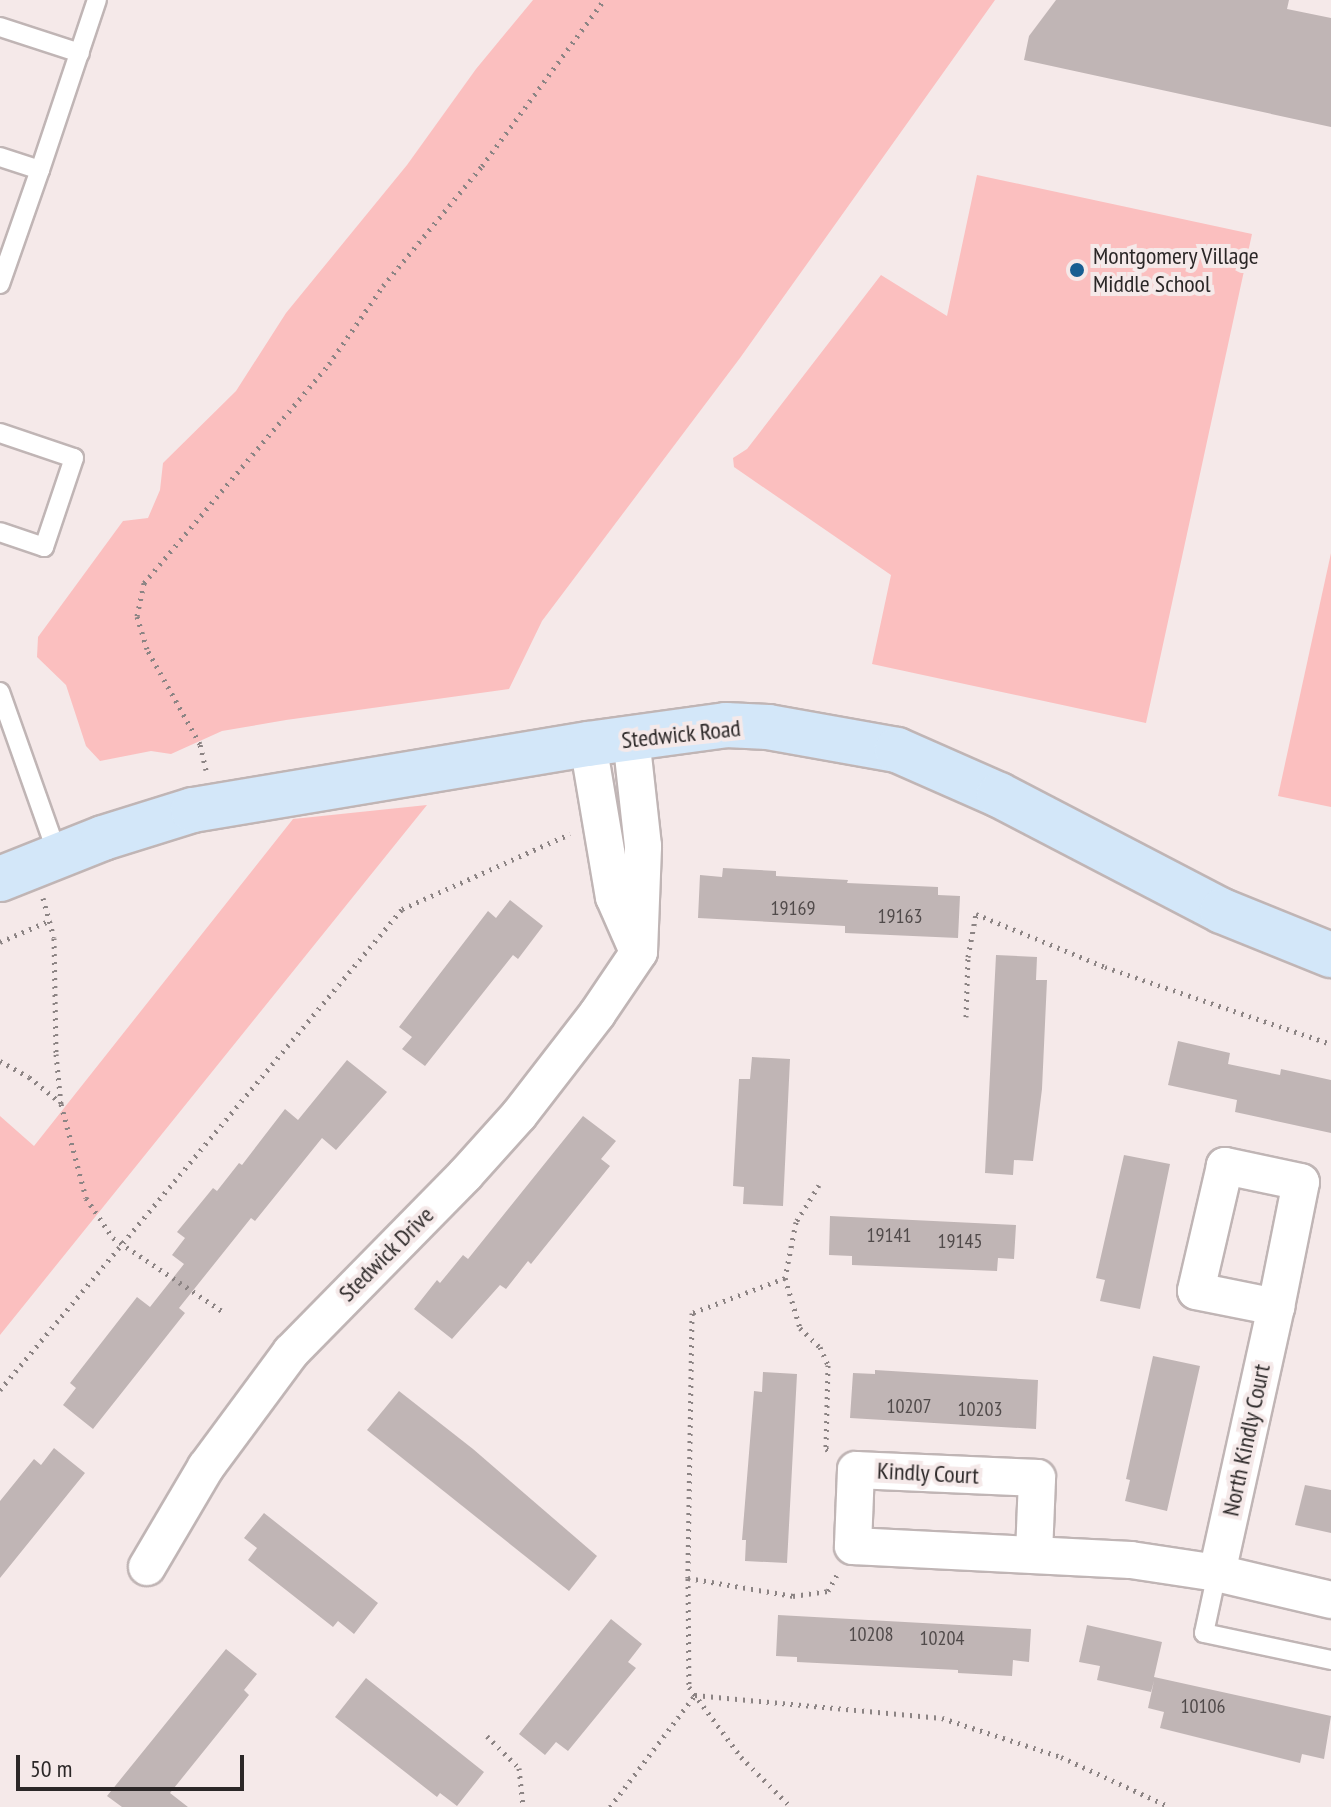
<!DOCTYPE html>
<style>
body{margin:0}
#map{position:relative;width:1331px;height:1807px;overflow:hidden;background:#f5e9e9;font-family:"PT Sans Narrow",sans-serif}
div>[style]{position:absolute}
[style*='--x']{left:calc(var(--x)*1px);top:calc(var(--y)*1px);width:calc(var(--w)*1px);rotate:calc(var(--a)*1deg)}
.green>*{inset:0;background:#fbbfbf}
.building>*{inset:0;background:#c0b5b5}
.path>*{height:5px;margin-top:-2.5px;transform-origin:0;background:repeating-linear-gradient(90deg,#8c8484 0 2px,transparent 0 8px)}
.roads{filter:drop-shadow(2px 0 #c0b5b5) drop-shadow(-2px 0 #c0b5b5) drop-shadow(0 2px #c0b5b5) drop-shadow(0 -2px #c0b5b5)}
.lane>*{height:18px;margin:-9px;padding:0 9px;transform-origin:9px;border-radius:9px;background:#fff}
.street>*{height:36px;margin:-18px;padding:0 18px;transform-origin:18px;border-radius:18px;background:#fff}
.secondary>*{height:44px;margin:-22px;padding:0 22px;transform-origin:22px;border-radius:22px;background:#d3e7f9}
.dots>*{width:22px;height:22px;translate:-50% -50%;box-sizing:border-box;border:4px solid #f5e9e9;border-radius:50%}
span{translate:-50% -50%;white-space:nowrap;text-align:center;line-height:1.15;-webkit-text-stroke:8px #f5e9e9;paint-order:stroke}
.number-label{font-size:20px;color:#504a4a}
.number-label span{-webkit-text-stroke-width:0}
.poi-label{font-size:24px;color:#2b2727}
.left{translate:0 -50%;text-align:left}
.street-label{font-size:24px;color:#2b2727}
.scale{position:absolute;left:16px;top:1755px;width:228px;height:36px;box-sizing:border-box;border:4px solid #2b2727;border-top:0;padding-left:10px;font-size:24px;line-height:28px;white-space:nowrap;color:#2b2727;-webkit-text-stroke:6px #f5e9e9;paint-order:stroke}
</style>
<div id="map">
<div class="green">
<div style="clip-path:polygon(533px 0,995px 0,740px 358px,542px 621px,509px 689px,286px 720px,222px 731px,171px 754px,151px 751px,100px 761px,86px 746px,66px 685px,37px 657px,38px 637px,123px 521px,148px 518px,160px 490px,163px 463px,236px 391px,286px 313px,407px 165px,476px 69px)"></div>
<div style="clip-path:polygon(977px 175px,1252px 234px,1146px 723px,872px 664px,891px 575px,734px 467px,733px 458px,747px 449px,881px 275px,947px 316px)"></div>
<div style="clip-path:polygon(1331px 553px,1331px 807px,1278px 796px)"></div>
<div style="clip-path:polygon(427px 805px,0 1335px,0 1116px,34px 1146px,293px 819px)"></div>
</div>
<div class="building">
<div style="clip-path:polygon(1056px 0,1289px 0,1287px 9px,1331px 18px,1331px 127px,1024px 60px,1029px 36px)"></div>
<div style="clip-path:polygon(723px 868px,776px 871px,776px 876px,848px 880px,847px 883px,938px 887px,938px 895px,960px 896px,958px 938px,845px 933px,845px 926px,698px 918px,700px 875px,722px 877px)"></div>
<div style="clip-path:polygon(510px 900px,543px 926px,518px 959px,513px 955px,425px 1066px,402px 1049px,412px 1037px,399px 1027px,488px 911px,496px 918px)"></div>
<div style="clip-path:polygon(996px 955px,1037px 957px,1036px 980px,1047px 980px,1042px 1089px,1033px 1161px,1014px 1160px,1013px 1175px,985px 1173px)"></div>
<div style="clip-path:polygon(1178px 1041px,1230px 1053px,1228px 1064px,1280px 1075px,1281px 1069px,1331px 1080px,1331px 1133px,1235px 1112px,1237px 1100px,1168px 1085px)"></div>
<div style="clip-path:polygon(752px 1057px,790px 1059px,783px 1206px,743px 1204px,744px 1187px,733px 1186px,739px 1079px,750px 1079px)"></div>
<div style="clip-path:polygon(347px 1060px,387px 1092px,336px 1150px,322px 1138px,255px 1221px,251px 1218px,179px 1308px,185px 1313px,93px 1429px,63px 1405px,76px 1388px,70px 1383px,137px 1297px,150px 1307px,184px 1264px,172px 1255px,185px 1238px,177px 1232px,213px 1188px,217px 1191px,239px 1163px,242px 1165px,285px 1109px,298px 1120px)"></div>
<div style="clip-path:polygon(583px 1116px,616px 1141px,601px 1159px,610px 1166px,531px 1264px,528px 1261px,506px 1289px,500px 1285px,452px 1339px,414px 1309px,437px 1280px,440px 1283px,463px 1255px,468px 1259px)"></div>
<div style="clip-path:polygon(1124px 1155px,1170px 1164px,1140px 1309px,1100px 1301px,1105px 1280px,1096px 1278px)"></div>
<div style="clip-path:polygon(830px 1216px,1016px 1225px,1014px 1259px,998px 1258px,997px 1271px,852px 1265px,852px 1256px,829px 1255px)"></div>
<div style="clip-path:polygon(1153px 1356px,1200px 1366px,1167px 1511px,1125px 1501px,1130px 1480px,1126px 1479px)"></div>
<div style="clip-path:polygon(875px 1370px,1038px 1380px,1036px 1429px,850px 1418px,853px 1373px,875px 1374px)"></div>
<div style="clip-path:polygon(763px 1372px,797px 1374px,787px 1563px,745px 1561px,746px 1540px,742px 1540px,754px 1391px,762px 1392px)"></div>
<div style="clip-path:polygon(399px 1391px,473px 1449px,597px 1556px,569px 1591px,367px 1430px)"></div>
<div style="clip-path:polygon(54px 1448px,85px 1473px,0 1578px,0 1501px,34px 1459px,41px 1465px)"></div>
<div style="clip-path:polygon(1305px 1485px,1331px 1490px,1331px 1533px,1295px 1525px)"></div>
<div style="clip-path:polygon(264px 1513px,378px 1603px,354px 1634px,338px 1621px,333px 1627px,248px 1560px,257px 1548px,244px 1538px)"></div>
<div style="clip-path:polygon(778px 1615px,1031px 1629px,1029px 1662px,1013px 1660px,1012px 1676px,958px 1673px,958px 1670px,797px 1662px,797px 1657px,776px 1656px)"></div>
<div style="clip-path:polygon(611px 1619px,642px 1644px,628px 1662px,636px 1668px,568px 1751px,556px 1742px,545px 1755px,519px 1734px)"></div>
<div style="clip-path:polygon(1087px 1625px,1162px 1642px,1154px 1677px,1331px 1716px,1324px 1759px,1302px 1754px,1300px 1763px,1160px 1728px,1164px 1712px,1148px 1708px,1154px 1681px,1151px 1692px,1097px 1680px,1100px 1666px,1079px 1662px)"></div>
<div style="clip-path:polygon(226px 1649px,257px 1674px,244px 1690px,249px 1695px,170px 1793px,188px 1807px,122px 1807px,107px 1796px)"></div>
<div style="clip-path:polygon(366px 1678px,484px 1772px,457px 1806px,440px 1793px,437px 1797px,335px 1717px)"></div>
</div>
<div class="path">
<div style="--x:206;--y:770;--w:27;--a:-103"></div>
<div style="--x:200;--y:744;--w:109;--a:-119.2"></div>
<div style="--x:147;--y:649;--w:34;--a:-107"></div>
<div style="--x:137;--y:616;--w:34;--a:-78"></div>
<div style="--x:144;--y:583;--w:287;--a:-49.8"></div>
<div style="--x:329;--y:364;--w:95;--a:-55.3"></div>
<div style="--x:383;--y:286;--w:156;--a:-50.5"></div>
<div style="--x:482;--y:166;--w:206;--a:-53.7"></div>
<div style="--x:43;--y:898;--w:41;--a:74.6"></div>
<div style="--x:54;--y:938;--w:116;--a:89"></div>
<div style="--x:56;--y:1054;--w:50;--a:84.3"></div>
<div style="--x:61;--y:1104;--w:97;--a:75.1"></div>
<div style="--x:86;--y:1198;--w:48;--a:56"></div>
<div style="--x:113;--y:1238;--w:131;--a:33.8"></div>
<div style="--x:0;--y:942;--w:56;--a:-23.3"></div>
<div style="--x:966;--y:1017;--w:60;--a:-88.1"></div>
<div style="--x:968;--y:957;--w:44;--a:-79.5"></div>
<div style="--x:976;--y:914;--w:139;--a:22.3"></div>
<div style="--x:1105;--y:967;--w:239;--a:18.8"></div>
<div style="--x:0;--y:1061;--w:33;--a:29"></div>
<div style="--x:29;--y:1077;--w:41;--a:39.1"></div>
<div style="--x:819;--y:1185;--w:44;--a:121.9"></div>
<div style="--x:796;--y:1222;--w:57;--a:101.1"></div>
<div style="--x:785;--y:1278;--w:52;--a:73.3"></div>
<div style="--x:800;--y:1328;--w:28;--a:44"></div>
<div style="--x:820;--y:1347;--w:20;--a:66"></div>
<div style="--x:828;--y:1365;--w:84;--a:91.4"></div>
<div style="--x:826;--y:1449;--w:7;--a:34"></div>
<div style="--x:785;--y:1278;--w:99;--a:159.4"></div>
<div style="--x:692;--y:1313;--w:265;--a:90.9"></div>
<div style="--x:688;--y:1578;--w:107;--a:9.7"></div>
<div style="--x:793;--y:1596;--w:35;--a:-8"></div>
<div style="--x:828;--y:1591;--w:18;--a:-61"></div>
<div style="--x:0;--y:1390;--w:627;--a:-50.11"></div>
<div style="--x:402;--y:909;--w:184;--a:-24.1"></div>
<div style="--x:688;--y:1578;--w:109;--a:89.5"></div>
<div style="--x:689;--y:1687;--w:87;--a:53.4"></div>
<div style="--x:741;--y:1757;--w:71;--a:45"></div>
<div style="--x:487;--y:1736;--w:45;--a:45"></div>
<div style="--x:519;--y:1768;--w:39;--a:84"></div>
<div style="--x:610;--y:1807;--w:141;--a:-52.8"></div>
<div style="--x:695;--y:1695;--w:248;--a:5.3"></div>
<div style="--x:942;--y:1718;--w:125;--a:18.1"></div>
<div style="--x:1061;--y:1757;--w:120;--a:24.6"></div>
</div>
<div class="roads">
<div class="lane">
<div style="--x:0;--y:27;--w:84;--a:18"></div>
<div style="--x:0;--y:157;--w:42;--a:18"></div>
<div style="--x:40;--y:170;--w:179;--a:-71.5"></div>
<div style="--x:0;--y:284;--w:121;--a:-70.7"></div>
<div style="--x:0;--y:433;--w:78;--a:18.7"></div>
<div style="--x:74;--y:458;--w:94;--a:108.6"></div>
<div style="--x:44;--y:547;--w:46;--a:-161.2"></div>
<div style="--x:0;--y:692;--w:174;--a:70.5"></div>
<div style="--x:1217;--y:1573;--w:61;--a:102.2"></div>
<div style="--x:1204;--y:1633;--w:130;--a:12"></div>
</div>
<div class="street">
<div style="--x:588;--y:744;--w:155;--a:80.4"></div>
<div style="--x:614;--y:897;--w:55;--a:66.3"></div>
<div style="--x:1034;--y:1554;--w:76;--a:-87.7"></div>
<div style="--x:1037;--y:1478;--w:181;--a:-177.5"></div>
<div style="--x:856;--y:1470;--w:76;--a:92.3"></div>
<div style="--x:853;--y:1546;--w:278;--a:2.9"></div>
<div style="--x:1131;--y:1560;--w:87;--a:8.6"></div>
<div style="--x:1217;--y:1573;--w:117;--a:13.3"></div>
<div style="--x:147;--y:1567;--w:116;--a:-59.5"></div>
<div style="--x:206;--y:1467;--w:143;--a:-53.5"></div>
<div style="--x:291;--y:1352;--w:248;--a:-45.5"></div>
<div style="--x:465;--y:1175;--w:81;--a:-48"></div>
<div style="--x:519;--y:1115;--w:128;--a:-52.3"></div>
<div style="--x:597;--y:1014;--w:75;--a:-55.9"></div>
<div style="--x:639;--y:952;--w:106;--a:-87.8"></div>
<div style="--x:643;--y:846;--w:109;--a:-96.3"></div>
<div style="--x:1217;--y:1573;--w:272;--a:-77.5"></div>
<div style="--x:1276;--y:1307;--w:127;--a:-78.7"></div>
<div style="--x:1301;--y:1182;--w:78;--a:-168.1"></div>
<div style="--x:1225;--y:1166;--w:128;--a:103.1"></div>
<div style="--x:1196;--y:1291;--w:82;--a:11.3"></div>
</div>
<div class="secondary">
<div style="--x:0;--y:879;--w:111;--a:-21.7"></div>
<div style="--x:103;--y:838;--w:94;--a:-17.3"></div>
<div style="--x:193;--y:810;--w:400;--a:-9.5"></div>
<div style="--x:588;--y:744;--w:139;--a:-7.8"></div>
<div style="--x:726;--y:725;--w:42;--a:2.7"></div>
<div style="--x:768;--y:727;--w:131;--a:10.1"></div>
<div style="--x:897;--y:750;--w:111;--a:23.8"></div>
<div style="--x:999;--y:795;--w:251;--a:27.5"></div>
<div style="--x:1222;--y:911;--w:118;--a:22"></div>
</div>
</div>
<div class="dots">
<div style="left:1077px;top:270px;background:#175e92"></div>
</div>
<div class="number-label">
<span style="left:793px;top:908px">19169</span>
<span style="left:900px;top:916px">19163</span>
<span style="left:889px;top:1235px">19141</span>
<span style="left:960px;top:1241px">19145</span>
<span style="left:909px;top:1406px">10207</span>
<span style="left:980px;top:1409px">10203</span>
<span style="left:871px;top:1634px">10208</span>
<span style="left:942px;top:1638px">10204</span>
<span style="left:1203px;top:1706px">10106</span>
</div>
<div class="poi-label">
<span class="left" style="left:1093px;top:270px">Montgomery Village<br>Middle School</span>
</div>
<div class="street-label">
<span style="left:681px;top:734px;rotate:-6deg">Stedwick Road</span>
<span style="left:386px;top:1254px;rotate:-45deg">Stedwick Drive</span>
<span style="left:1246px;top:1440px;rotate:-78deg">North Kindly Court</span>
<span style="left:928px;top:1473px;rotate:3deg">Kindly Court</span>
</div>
<div class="scale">50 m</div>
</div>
